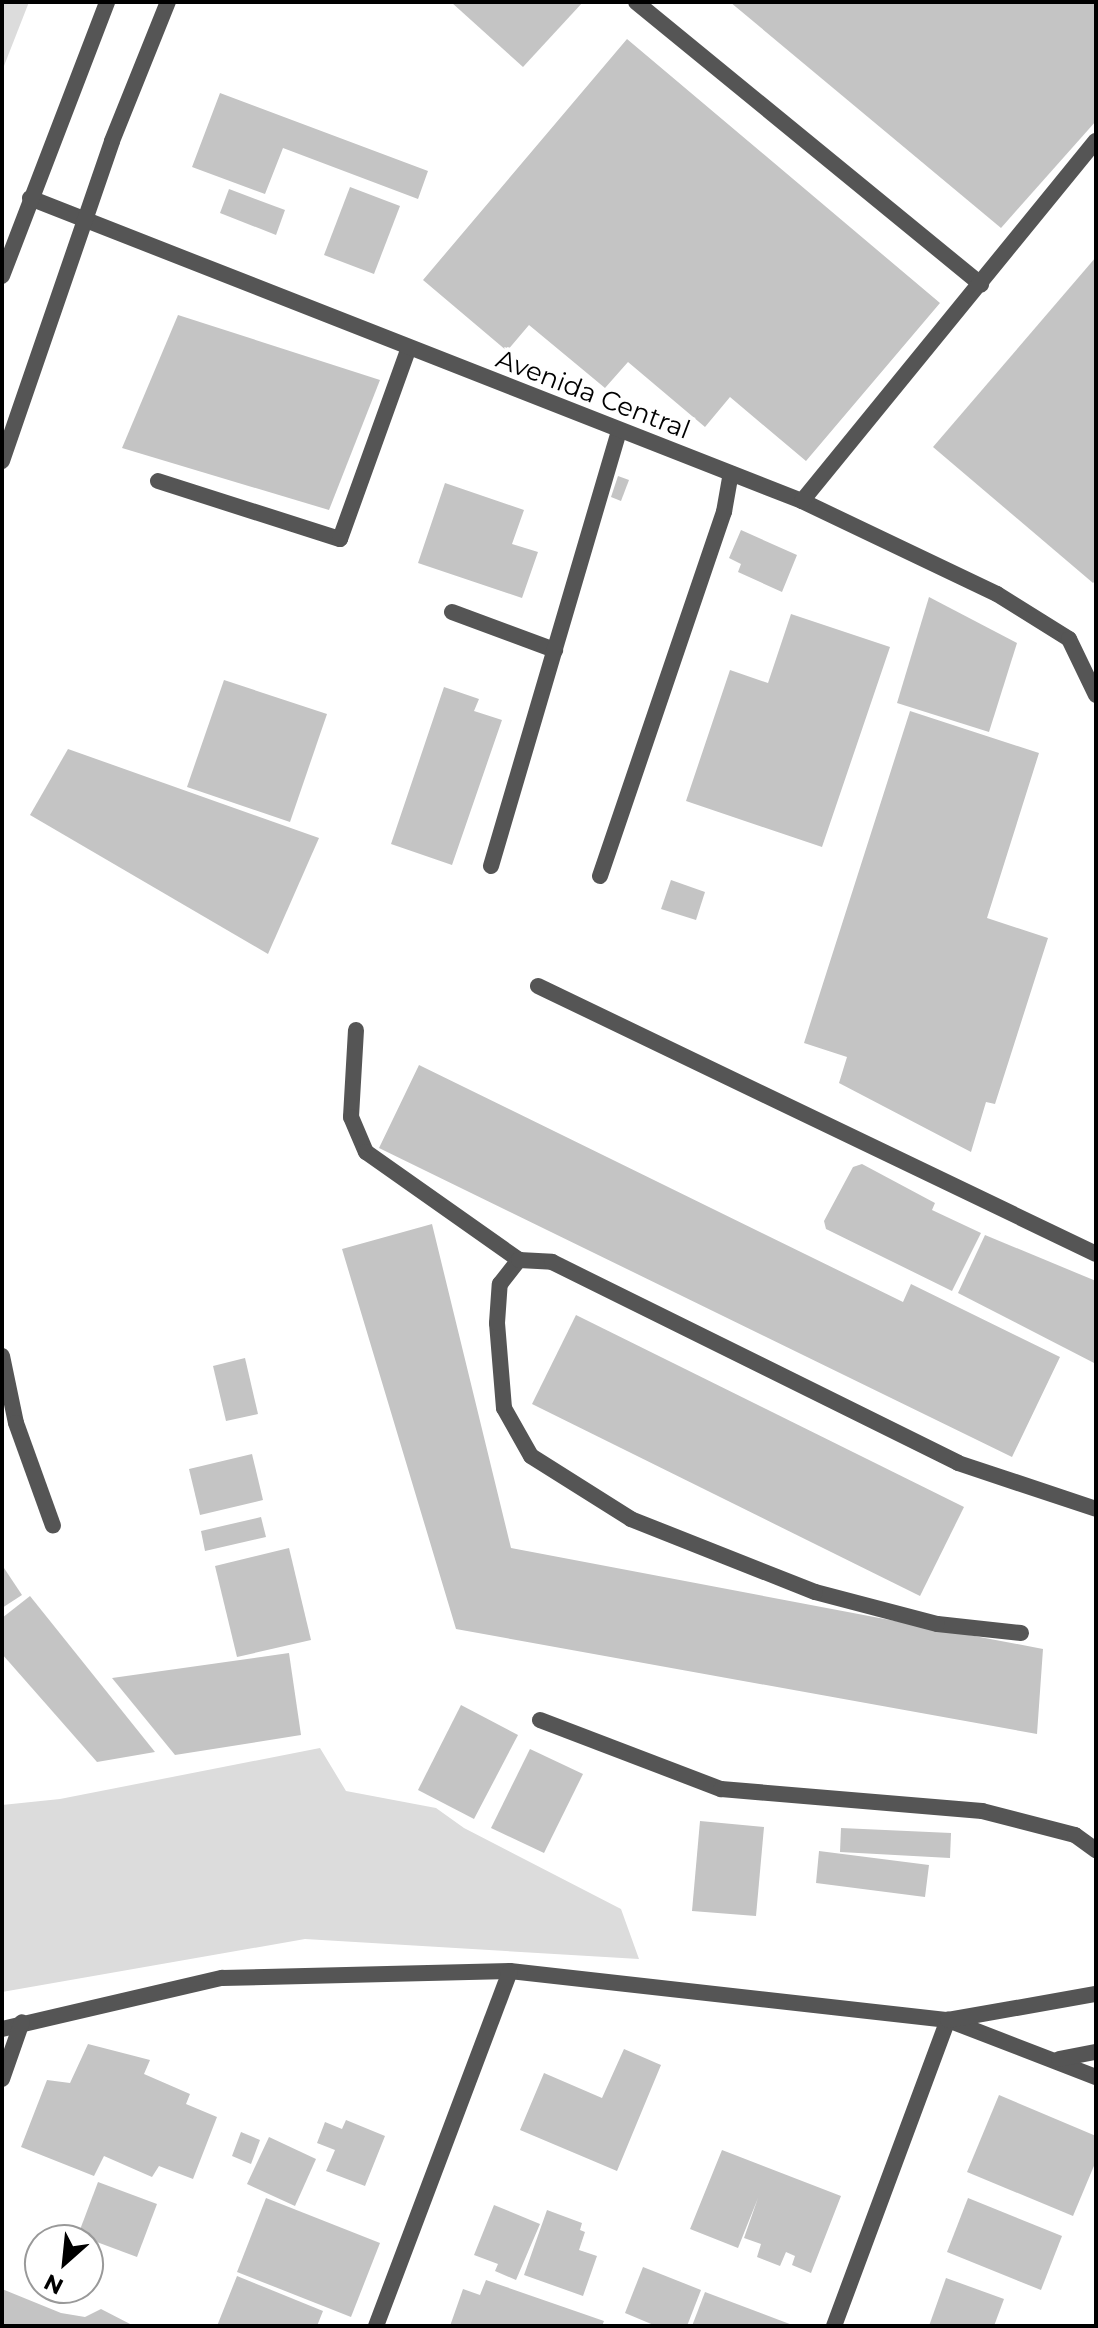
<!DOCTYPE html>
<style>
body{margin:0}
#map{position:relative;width:1098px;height:2328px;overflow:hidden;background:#fff;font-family:Montserrat,sans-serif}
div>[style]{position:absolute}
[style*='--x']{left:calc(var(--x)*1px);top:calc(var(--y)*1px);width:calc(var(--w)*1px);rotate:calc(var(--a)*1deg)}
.green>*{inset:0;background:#dcdcdc}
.building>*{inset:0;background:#c4c4c4}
.lane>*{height:16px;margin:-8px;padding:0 8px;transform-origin:8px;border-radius:8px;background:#555}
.street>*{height:16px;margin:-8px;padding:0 8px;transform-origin:8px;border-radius:8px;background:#555}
span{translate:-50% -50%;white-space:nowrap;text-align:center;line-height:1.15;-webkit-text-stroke:8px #fff;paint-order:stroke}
.street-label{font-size:26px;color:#000}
.frame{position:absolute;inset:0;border:4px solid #000;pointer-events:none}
.north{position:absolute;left:24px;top:2224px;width:80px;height:80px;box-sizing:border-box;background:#fff;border:2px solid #999;border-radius:50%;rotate:207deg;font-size:22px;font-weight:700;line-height:32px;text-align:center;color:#000}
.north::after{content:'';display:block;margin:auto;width:28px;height:36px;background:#000;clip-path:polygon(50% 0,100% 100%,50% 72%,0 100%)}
</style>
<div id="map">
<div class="green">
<div style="clip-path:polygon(2px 2px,29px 2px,2px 71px)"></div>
<div style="clip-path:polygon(320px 1748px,346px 1791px,436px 1808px,464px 1828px,621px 1909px,639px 1959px,305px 1939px,2px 1992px,2px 1805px,60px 1799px)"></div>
</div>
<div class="building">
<div style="clip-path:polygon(451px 2px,583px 2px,523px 67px)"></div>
<div style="clip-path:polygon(730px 2px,1096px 2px,1096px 121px,1001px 228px)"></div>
<div style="clip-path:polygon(627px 39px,940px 303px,806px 461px,730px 397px,705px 427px,628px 362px,605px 388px,529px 325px,507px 351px,423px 280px)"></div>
<div style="clip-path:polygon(220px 93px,428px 171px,418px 199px,283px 148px,265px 194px,192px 167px)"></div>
<div style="clip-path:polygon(350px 187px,400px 206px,374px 274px,324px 255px)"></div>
<div style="clip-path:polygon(229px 189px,285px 210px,276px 235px,220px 213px)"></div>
<div style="clip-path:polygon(1096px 257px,1096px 580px,1093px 583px,933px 447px)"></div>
<div style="clip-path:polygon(178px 315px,380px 380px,329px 510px,122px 448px)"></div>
<div style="clip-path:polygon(618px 476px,629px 480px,621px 501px,611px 497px)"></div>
<div style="clip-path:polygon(445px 483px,524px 510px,512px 544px,538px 552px,522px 598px,418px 563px)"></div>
<div style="clip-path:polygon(741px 530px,797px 555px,782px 592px,738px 572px,741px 564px,729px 558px)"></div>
<div style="clip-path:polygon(929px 597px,1017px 643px,989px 732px,897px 703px)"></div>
<div style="clip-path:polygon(791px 614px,890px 647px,822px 847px,686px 801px,730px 670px,768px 683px)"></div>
<div style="clip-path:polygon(224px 680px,327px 714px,290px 822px,187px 787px)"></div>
<div style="clip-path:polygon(444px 687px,479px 699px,474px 711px,502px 720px,452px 865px,391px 844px)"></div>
<div style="clip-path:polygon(910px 711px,1039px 753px,987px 918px,1048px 938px,995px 1104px,986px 1102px,971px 1152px,839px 1083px,847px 1057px,804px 1043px)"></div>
<div style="clip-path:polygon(68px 749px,319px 838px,268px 954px,30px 815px)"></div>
<div style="clip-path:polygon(671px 880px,705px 892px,696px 920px,661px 909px)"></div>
<div style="clip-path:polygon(419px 1065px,903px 1302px,911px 1284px,1060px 1357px,1012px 1457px,379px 1148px)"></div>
<div style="clip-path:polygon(862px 1164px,935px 1203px,932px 1210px,981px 1233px,952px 1291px,826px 1229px,824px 1221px,853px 1167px)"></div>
<div style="clip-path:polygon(432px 1224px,511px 1548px,1043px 1649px,1037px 1734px,456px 1629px,342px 1249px)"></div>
<div style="clip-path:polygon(985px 1235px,1096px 1281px,1096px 1364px,958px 1293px)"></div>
<div style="clip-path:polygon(576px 1315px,964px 1507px,920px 1596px,532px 1404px)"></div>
<div style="clip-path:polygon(245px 1358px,258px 1414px,226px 1421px,213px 1366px)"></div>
<div style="clip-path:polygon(252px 1454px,263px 1500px,200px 1515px,189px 1469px)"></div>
<div style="clip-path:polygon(261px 1517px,266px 1537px,205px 1551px,201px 1531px)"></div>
<div style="clip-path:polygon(289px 1548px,311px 1640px,237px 1657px,215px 1566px)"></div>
<div style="clip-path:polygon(2px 1565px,22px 1595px,2px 1608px)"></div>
<div style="clip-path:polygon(30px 1596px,155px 1752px,97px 1762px,2px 1654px,2px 1618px)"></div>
<div style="clip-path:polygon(289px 1653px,301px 1735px,175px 1755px,112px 1678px)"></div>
<div style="clip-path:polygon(461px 1705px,518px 1735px,474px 1819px,418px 1790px)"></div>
<div style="clip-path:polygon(530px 1749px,583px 1774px,544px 1853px,491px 1828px)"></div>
<div style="clip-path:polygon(700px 1821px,764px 1827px,756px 1916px,692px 1911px)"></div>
<div style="clip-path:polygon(841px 1828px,951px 1833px,950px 1858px,840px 1852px)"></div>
<div style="clip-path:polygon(819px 1851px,929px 1865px,925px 1897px,816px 1883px)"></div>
<div style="clip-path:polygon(88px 2044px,150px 2060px,144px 2074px,190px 2094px,186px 2104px,217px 2117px,193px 2179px,159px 2166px,152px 2177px,104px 2156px,94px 2176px,21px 2147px,47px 2080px,70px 2083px)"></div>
<div style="clip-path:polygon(624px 2049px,661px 2065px,617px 2171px,520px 2130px,544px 2073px,602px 2098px)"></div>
<div style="clip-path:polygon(999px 2095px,1096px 2136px,1096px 2161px,1073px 2216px,967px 2172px)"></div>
<div style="clip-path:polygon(346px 2120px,385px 2136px,365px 2186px,326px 2171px,335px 2150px,317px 2143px,325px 2122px,342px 2129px)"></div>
<div style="clip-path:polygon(241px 2132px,260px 2140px,251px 2164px,232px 2156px)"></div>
<div style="clip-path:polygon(269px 2137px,316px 2159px,295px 2206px,247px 2184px)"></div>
<div style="clip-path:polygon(722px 2150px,841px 2196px,811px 2273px,792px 2265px,795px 2256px,786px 2252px,780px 2266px,757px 2257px,761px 2244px,744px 2238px,758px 2198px,738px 2248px,690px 2229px)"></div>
<div style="clip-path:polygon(98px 2182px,157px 2204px,137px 2257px,78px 2235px)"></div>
<div style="clip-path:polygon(266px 2198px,380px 2243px,351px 2317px,237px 2272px)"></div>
<div style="clip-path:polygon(968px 2198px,1062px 2236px,1041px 2290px,947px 2252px)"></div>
<div style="clip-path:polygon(494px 2205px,540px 2224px,516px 2280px,495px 2271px,498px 2264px,474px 2255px)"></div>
<div style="clip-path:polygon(547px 2210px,582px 2223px,580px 2230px,585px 2232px,579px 2250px,597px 2256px,583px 2296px,524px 2275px)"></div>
<div style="clip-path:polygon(643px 2267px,701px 2290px,687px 2326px,656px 2326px,625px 2313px)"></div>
<div style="clip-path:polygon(237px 2276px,323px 2311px,317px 2326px,217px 2326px)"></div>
<div style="clip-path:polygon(946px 2278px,1004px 2299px,994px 2326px,929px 2326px)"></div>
<div style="clip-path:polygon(486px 2280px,604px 2321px,602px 2326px,450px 2326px,463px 2289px,480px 2295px)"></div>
<div style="clip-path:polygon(2px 2289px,61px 2313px,85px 2317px,101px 2309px,134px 2326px,2px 2326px)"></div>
<div style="clip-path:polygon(705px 2292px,795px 2326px,692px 2326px)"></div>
</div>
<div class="lane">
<div style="--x:158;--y:481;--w:191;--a:17.7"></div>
<div style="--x:340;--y:539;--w:201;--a:-70.2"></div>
<div style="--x:452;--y:612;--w:110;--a:20.3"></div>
<div style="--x:491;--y:866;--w:454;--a:-73.6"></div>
<div style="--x:600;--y:876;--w:385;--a:-71.2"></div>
<div style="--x:724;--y:512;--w:39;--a:-80"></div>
<div style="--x:538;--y:986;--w:619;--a:25.65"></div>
<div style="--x:356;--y:1030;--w:87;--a:93.3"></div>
<div style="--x:351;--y:1117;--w:38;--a:67"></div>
<div style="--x:366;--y:1152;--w:187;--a:35.2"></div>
<div style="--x:2;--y:1356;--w:68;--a:78.2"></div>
<div style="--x:16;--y:1423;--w:109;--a:70.2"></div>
<div style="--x:1021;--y:1633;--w:84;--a:-173.9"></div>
<div style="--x:937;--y:1624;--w:126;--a:-165.3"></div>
<div style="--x:815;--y:1592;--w:198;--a:-158.4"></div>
<div style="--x:631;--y:1519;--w:118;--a:-147.8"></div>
<div style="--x:531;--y:1456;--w:55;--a:-119.4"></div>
<div style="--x:504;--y:1408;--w:85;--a:-94.7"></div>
<div style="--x:497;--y:1323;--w:39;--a:-86"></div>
<div style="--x:500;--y:1284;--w:31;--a:-52"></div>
<div style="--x:519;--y:1260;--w:33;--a:3"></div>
<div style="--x:552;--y:1262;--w:453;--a:26.3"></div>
<div style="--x:958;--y:1463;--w:145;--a:18.4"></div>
</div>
<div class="street">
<div style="--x:636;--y:2;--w:446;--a:39.3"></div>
<div style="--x:30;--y:198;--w:829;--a:21.43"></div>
<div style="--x:802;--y:501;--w:216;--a:25.5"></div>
<div style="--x:997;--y:594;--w:85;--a:32"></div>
<div style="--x:1069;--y:639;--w:62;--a:64.3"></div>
<div style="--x:2;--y:276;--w:293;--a:-69"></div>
<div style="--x:2;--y:461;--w:338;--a:-71"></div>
<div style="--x:112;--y:141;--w:150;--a:-68.1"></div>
<div style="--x:802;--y:501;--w:465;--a:-50.8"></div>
<div style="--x:540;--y:1720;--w:194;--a:20.9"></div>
<div style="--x:721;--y:1789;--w:262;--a:4.8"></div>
<div style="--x:982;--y:1811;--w:96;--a:14.5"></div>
<div style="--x:1075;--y:1835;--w:26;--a:36"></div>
<div style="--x:2;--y:2029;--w:226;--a:-13.1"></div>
<div style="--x:222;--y:1978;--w:288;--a:-1.4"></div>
<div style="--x:510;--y:1971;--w:441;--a:6.4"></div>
<div style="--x:948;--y:2020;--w:159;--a:21.1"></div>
<div style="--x:1059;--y:2059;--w:38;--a:-11"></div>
<div style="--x:2;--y:2079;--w:60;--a:-70.7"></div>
<div style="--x:376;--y:2326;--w:379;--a:-69.3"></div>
<div style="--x:834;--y:2326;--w:327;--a:-69.6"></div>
<div style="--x:948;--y:2020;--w:150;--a:-10"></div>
</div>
<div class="street-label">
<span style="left:593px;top:395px;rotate:21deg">Avenida Central</span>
</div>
<div class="frame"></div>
<div class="north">N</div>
</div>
